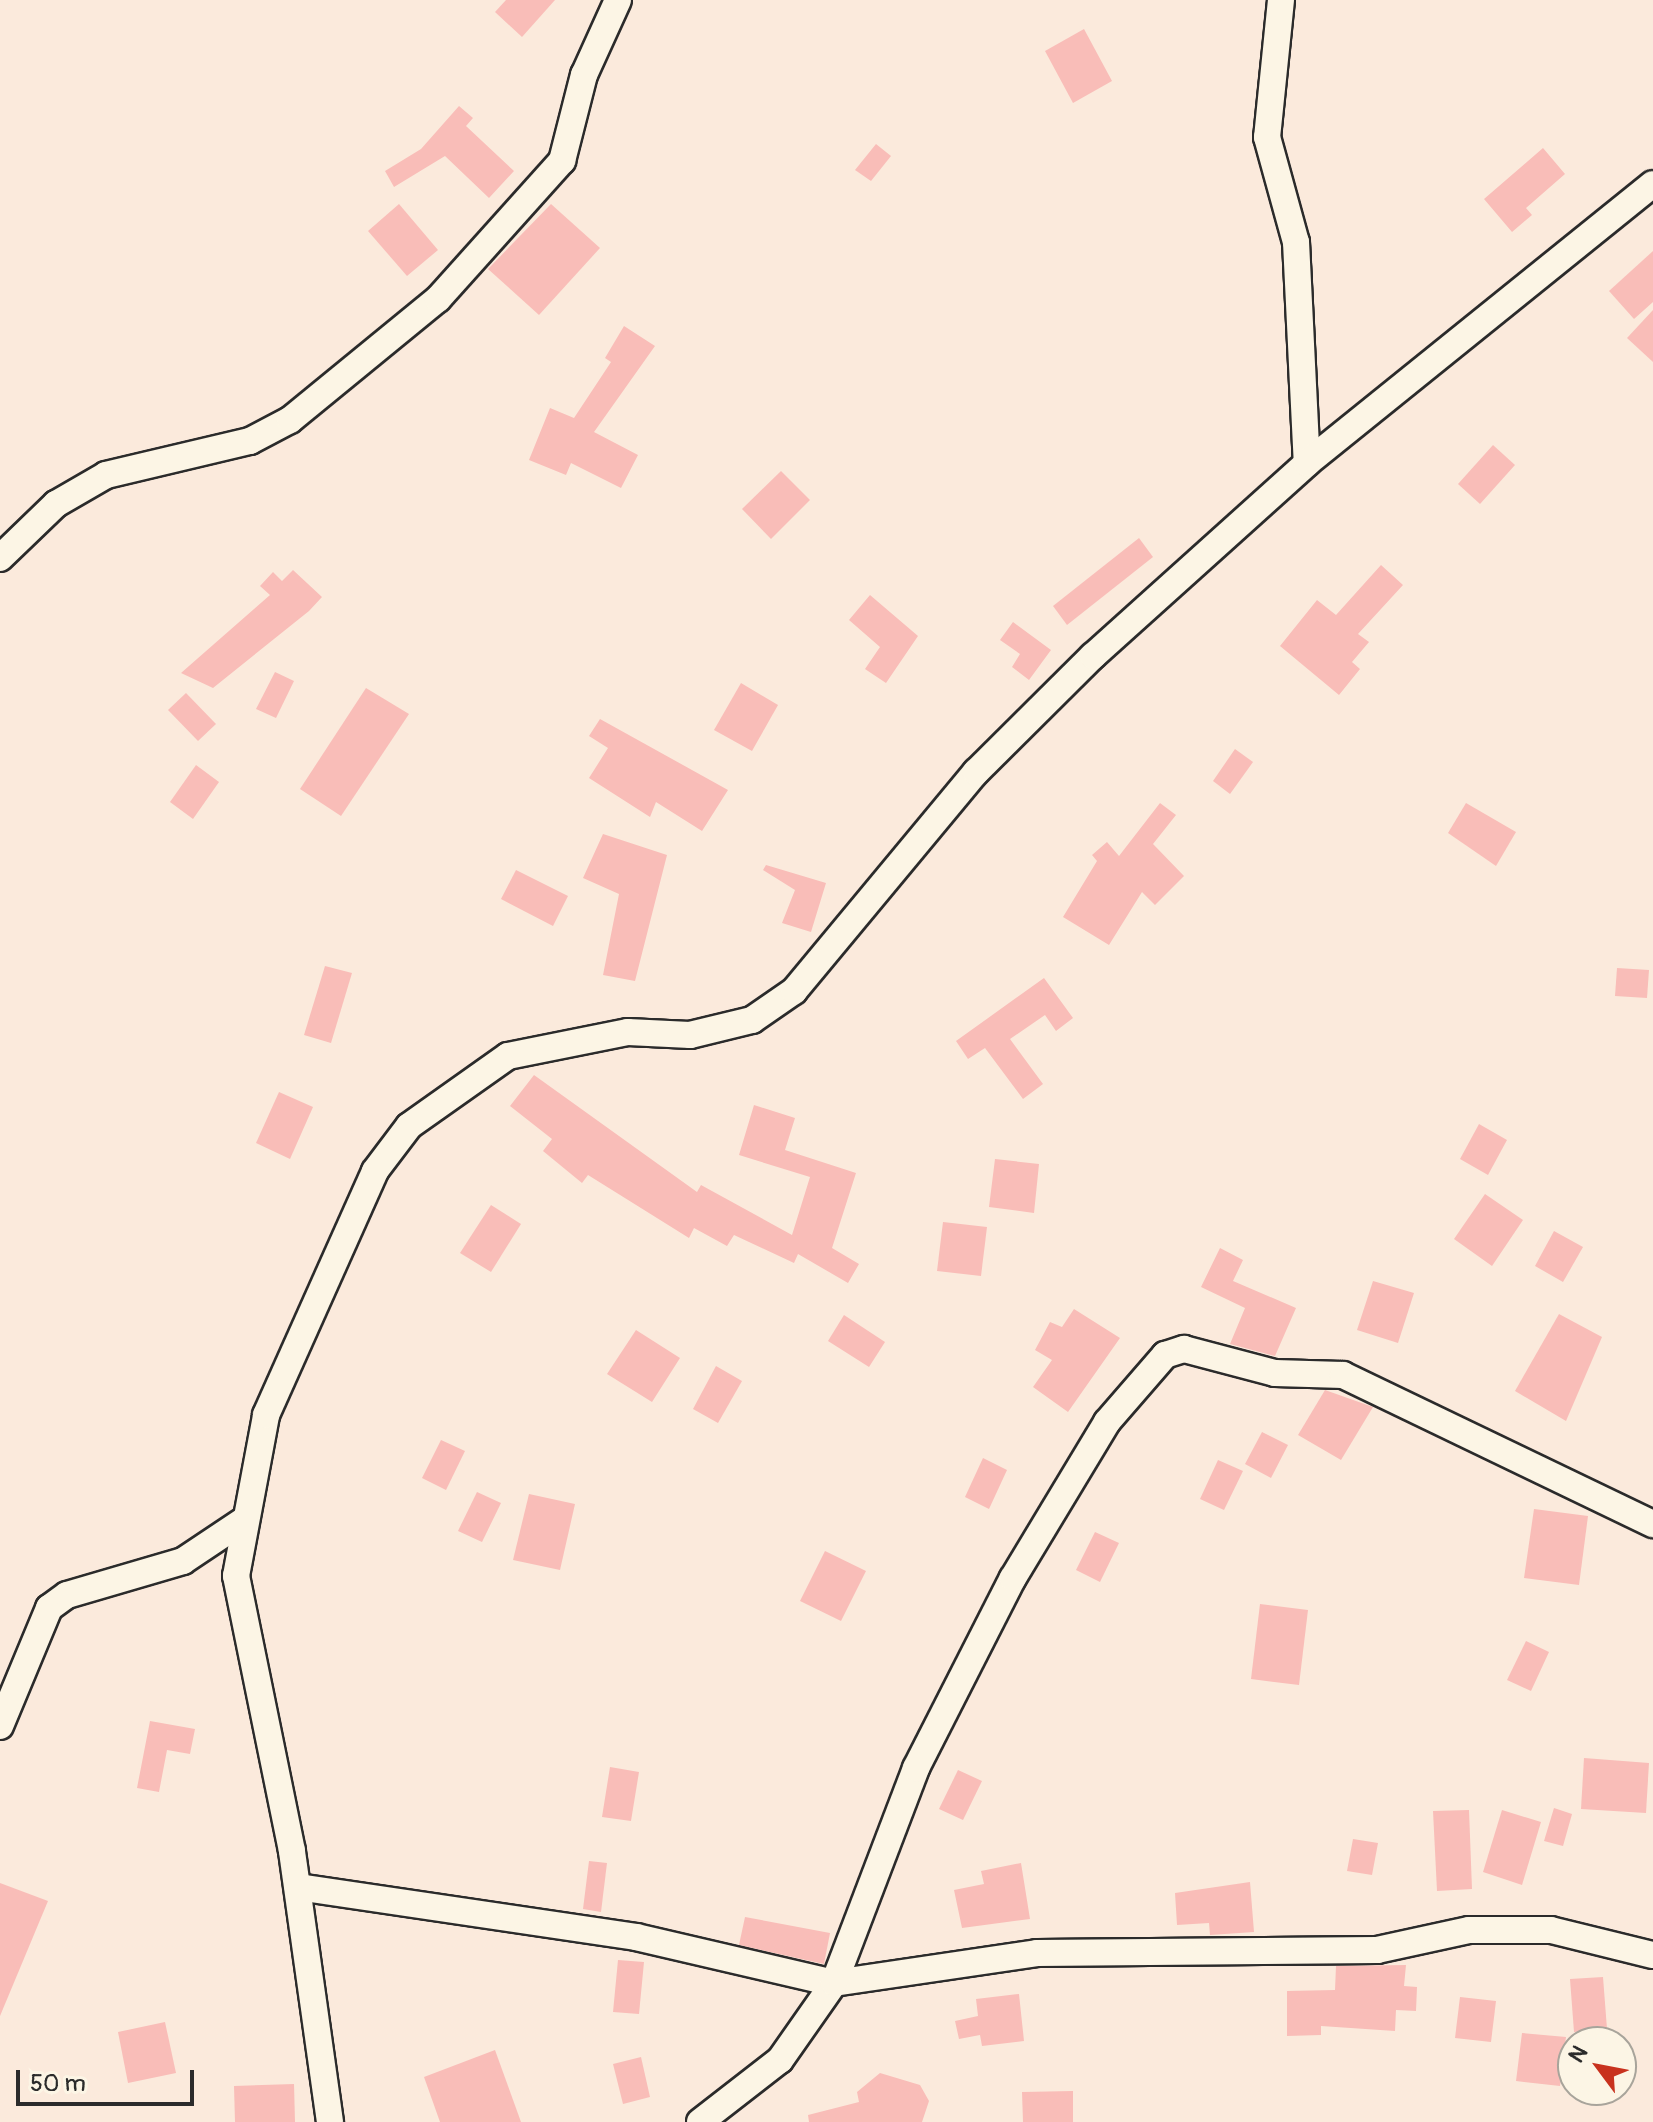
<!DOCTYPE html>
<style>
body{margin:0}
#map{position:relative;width:1653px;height:2122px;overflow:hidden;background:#fbeadc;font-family:Pangolin,sans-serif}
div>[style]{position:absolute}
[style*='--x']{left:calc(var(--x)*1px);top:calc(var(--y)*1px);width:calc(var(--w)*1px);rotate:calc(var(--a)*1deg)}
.building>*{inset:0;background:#f9bdb8}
.roads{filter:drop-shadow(2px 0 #2b2b2b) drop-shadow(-2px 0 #2b2b2b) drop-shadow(0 2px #2b2b2b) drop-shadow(0 -2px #2b2b2b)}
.minor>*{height:26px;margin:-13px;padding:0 13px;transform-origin:13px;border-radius:13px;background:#fcf5e5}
span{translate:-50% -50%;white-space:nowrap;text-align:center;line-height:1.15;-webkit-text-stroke:6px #fcf5e5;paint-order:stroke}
.north{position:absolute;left:1557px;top:2026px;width:80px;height:80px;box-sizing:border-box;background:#fcf5e5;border:2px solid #a8a49b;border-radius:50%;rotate:302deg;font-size:22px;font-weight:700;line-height:32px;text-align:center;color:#2b2b2b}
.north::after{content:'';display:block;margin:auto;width:28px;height:36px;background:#c8321e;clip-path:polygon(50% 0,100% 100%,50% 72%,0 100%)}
.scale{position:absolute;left:16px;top:2070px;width:178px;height:36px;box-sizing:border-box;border:4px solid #2b2b2b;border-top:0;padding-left:10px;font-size:24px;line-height:28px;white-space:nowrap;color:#2b2b2b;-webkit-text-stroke:6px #fcf5e5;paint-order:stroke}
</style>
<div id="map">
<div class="building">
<div style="clip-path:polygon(506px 0,555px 0,522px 37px,495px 12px)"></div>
<div style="clip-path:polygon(1084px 29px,1112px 81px,1073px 103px,1045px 51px)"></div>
<div style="clip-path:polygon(459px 106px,473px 118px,466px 126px,514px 171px,489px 198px,445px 156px,394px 187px,385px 171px,421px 149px)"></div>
<div style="clip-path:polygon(876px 144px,891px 156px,871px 181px,855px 170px)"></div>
<div style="clip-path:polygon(1543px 148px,1565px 174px,1526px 208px,1532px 215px,1512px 232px,1484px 199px)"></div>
<div style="clip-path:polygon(399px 204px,438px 250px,407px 276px,368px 231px)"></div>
<div style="clip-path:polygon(551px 204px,600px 248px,539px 315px,488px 269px)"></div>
<div style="clip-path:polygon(1653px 251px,1653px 302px,1634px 319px,1609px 291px)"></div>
<div style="clip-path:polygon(1653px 310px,1653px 362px,1627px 338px)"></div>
<div style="clip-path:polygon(624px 326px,655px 346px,594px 432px,638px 455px,621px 488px,571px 463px,566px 475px,529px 460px,550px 408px,574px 418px,611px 362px,605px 358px)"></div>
<div style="clip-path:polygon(1493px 445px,1515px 465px,1480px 504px,1458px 484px)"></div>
<div style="clip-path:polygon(781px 471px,810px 500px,771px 539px,742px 509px)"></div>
<div style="clip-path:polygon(1139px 538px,1153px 557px,1067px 625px,1053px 606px)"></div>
<div style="clip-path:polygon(1381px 565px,1403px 585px,1358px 634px,1369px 642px,1352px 662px,1360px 669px,1339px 695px,1280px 646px,1317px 600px,1336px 615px)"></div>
<div style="clip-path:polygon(293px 570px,322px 597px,309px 611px,213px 688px,181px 673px,270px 595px,260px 586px,273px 572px,282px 581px)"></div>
<div style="clip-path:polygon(870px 595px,918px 636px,886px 683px,865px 669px,880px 647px,849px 620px)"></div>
<div style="clip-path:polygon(1013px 622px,1051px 650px,1029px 680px,1012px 667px,1020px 654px,1000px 640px)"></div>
<div style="clip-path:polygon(275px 672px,294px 681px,276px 718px,256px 709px)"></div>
<div style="clip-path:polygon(741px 683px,778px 705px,752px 751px,714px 730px)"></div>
<div style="clip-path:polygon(366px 688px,409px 714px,341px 816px,300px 789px)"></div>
<div style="clip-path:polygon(186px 693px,216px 724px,198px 741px,168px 710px)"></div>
<div style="clip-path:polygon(600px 719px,728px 790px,702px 831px,656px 802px,650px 817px,589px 778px,608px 748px,589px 736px)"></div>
<div style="clip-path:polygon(1235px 749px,1253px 762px,1230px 794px,1213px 781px)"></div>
<div style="clip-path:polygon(196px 765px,219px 782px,193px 819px,170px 802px)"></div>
<div style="clip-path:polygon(1160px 803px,1176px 815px,1153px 844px,1184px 876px,1155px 905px,1142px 892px,1109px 945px,1063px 917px,1097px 861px,1092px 855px,1107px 842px,1119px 856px)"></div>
<div style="clip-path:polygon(1466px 803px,1516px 832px,1496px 866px,1448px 833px)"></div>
<div style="clip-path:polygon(603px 834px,667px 855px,635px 981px,603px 975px,619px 894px,583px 878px)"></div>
<div style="clip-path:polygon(766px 865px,826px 883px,811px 932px,782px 923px,795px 890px,763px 870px)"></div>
<div style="clip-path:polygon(516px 870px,568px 896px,553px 926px,501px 899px)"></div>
<div style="clip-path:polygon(325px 966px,352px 973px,331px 1043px,304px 1035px)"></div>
<div style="clip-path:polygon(1617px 968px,1649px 970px,1647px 998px,1615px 996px)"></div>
<div style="clip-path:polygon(1044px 978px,1073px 1018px,1056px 1031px,1045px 1015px,1010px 1039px,1043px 1084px,1023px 1099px,985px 1048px,968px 1059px,956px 1041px)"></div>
<div style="clip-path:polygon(534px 1075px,697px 1192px,701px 1185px,792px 1235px,810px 1177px,739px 1155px,754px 1105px,795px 1118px,785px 1150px,856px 1173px,832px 1248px,859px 1264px,848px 1283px,798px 1254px,794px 1263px,734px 1235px,727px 1246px,694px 1228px,689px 1238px,588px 1175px,582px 1183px,543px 1151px,552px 1139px,510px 1106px)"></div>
<div style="clip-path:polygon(279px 1092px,313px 1107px,290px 1159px,256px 1143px)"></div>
<div style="clip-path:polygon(1479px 1124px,1507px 1140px,1488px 1175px,1460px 1159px)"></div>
<div style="clip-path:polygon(995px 1159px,1039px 1164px,1034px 1213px,989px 1207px)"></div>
<div style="clip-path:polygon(1485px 1194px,1523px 1220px,1492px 1266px,1454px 1239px)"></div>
<div style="clip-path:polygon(491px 1205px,521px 1224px,491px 1272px,460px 1253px)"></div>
<div style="clip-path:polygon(943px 1222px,987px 1227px,981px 1276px,937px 1271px)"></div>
<div style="clip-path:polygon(1554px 1231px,1583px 1247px,1563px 1282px,1535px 1266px)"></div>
<div style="clip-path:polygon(1220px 1248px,1243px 1260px,1233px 1281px,1296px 1308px,1275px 1356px,1230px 1344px,1245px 1308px,1201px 1287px)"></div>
<div style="clip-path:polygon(1373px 1281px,1414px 1293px,1398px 1343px,1357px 1330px)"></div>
<div style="clip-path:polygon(1074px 1309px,1120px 1338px,1068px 1412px,1033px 1387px,1052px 1360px,1035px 1350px,1050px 1322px,1062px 1327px)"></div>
<div style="clip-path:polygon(1559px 1314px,1602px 1337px,1566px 1421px,1515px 1391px)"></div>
<div style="clip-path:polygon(844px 1315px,885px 1342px,869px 1367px,828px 1341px)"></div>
<div style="clip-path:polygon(636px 1330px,680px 1358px,652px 1402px,607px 1374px)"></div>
<div style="clip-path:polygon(716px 1366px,742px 1381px,718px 1423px,693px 1409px)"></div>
<div style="clip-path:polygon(1325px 1390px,1373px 1407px,1341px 1460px,1298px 1435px)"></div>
<div style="clip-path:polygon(1262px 1432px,1288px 1445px,1271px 1478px,1245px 1464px)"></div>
<div style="clip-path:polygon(441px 1440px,465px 1451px,446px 1490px,422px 1478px)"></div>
<div style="clip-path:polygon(983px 1458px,1007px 1470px,989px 1509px,965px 1497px)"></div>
<div style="clip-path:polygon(1218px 1460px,1243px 1471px,1224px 1510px,1200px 1499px)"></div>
<div style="clip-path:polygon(477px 1492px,501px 1503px,482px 1542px,458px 1531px)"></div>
<div style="clip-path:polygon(529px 1494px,575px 1504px,560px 1570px,513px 1560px)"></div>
<div style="clip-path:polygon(1534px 1509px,1588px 1516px,1579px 1585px,1524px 1578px)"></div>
<div style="clip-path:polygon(1095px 1532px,1119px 1543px,1100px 1582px,1076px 1570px)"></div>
<div style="clip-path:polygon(825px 1551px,866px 1571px,841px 1621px,800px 1601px)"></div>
<div style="clip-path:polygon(1260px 1604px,1308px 1610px,1299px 1685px,1251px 1679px)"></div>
<div style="clip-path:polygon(1526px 1641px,1549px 1652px,1531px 1691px,1507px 1680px)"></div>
<div style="clip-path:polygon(150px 1721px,195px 1729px,190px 1754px,167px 1750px,159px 1792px,137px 1788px)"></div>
<div style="clip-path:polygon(1584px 1758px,1649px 1763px,1646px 1813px,1581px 1809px)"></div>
<div style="clip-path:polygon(610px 1767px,639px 1772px,631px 1821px,602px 1817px)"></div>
<div style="clip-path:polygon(958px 1770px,982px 1781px,963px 1820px,939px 1809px)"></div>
<div style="clip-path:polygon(1554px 1808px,1572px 1814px,1563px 1846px,1544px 1841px)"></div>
<div style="clip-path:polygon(1469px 1810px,1472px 1889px,1437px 1891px,1433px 1811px)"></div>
<div style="clip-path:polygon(1502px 1810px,1541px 1822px,1522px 1885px,1483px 1872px)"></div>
<div style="clip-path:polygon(1353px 1839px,1378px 1843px,1372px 1875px,1347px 1871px)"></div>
<div style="clip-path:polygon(589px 1861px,607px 1863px,601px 1912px,583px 1909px)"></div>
<div style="clip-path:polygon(1021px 1863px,1030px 1919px,962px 1928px,954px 1890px,984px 1884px,981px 1871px)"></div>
<div style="clip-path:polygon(1250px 1882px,1254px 1932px,1210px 1935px,1209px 1923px,1177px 1925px,1175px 1893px)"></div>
<div style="clip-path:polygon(0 1883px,48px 1901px,0 2016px)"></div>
<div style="clip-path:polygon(745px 1917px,830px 1933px,824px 1964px,739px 1945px)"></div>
<div style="clip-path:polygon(618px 1960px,644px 1962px,639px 2014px,613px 2012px)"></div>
<div style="clip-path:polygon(1406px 1965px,1404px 1986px,1417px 1987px,1416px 2011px,1396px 2010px,1395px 2031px,1321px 2026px,1321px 2035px,1287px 2036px,1287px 1991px,1335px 1990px,1336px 1966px)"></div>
<div style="clip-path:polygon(1603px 1977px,1607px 2029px,1574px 2032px,1570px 1979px)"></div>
<div style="clip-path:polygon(1019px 1994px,1024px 2041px,982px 2046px,980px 2035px,959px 2039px,955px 2021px,978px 2016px,976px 1999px)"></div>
<div style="clip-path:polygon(1460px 1997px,1496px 2001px,1491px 2042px,1455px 2038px)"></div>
<div style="clip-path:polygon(165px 2022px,176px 2073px,128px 2083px,118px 2032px)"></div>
<div style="clip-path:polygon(1522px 2033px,1566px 2037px,1560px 2086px,1516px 2081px)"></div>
<div style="clip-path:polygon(495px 2050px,521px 2122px,440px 2122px,424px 2077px)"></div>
<div style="clip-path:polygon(641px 2057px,650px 2097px,623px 2104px,613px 2064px)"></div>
<div style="clip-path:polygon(880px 2073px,920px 2085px,929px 2101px,922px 2122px,809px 2122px,808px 2115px,859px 2102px,857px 2092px)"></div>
<div style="clip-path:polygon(294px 2084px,295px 2122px,235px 2122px,234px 2086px)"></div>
<div style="clip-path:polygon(1073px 2091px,1073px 2122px,1023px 2122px,1022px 2092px)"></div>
</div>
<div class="roads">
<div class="minor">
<div style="--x:1281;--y:0;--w:138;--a:95.8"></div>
<div style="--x:1267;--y:137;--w:109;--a:74.6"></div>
<div style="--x:1296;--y:242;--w:221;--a:87.2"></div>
<div style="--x:0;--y:558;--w:78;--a:-44"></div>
<div style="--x:56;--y:504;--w:58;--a:-30.1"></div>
<div style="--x:106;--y:475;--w:148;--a:-13.3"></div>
<div style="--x:250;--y:441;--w:45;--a:-27.7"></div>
<div style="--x:290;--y:420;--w:191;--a:-39.3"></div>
<div style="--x:438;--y:299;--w:186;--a:-48.1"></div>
<div style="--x:562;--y:161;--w:89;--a:-75.7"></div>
<div style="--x:584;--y:75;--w:82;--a:-65.6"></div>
<div style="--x:0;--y:1726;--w:128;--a:-67.4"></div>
<div style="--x:49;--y:1608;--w:22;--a:-36"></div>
<div style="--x:67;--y:1595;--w:121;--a:-16.3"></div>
<div style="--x:183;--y:1561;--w:72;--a:-33.7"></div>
<div style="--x:298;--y:1887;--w:342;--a:8.4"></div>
<div style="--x:636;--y:1937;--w:203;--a:13.1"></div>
<div style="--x:834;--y:1983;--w:205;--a:-8.4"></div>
<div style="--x:1037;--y:1953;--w:340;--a:-0.5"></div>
<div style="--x:1377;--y:1950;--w:94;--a:-12.3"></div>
<div style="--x:1469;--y:1930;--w:82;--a:0"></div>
<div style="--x:1551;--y:1930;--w:105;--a:13.8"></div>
<div style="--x:330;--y:2122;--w:274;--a:-98"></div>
<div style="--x:292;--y:1851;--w:281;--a:-101.5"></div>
<div style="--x:236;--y:1576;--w:164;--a:-79.4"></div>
<div style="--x:266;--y:1415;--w:267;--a:-65.9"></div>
<div style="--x:375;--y:1171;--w:56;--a:-52.9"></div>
<div style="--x:409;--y:1126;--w:121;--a:-35.3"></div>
<div style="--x:508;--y:1056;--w:122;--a:-11.3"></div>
<div style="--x:628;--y:1032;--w:62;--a:2.8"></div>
<div style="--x:690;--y:1035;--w:64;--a:-13.6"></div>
<div style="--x:752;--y:1020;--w:51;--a:-34.6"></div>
<div style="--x:794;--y:991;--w:285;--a:-50.3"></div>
<div style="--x:976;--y:772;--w:165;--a:-44.8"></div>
<div style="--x:1093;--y:656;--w:288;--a:-42"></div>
<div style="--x:1307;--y:463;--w:444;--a:-38.9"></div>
<div style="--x:700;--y:2122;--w:101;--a:-37.8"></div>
<div style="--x:780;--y:2060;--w:94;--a:-55"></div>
<div style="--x:834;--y:1983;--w:230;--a:-69.1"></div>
<div style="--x:916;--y:1768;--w:213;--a:-63"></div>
<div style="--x:1013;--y:1578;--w:182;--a:-58.9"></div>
<div style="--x:1107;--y:1422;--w:89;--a:-49.1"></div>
<div style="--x:1165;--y:1355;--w:20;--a:-18"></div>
<div style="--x:1184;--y:1349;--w:94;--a:14.8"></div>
<div style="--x:1275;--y:1373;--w:68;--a:1.7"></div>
<div style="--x:1343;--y:1375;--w:344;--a:25.7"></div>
</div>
</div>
<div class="north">N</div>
<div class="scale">50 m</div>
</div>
